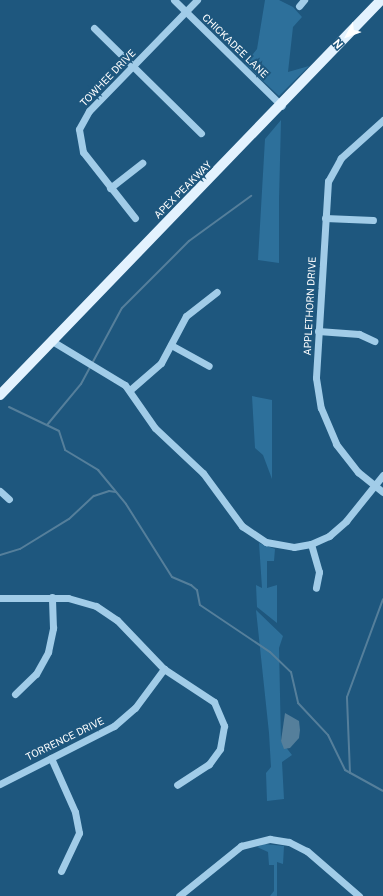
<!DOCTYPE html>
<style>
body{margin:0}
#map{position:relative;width:383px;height:896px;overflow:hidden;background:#1e577e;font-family:"Public Sans",sans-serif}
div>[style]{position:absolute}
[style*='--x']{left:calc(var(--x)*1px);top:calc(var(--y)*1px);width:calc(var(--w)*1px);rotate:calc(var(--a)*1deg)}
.green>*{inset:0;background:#2d709b}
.water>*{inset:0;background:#557f9b}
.stream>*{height:2px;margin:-1px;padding:0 1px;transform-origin:1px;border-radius:1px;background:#557f9b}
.minor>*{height:7px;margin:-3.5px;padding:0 3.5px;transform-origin:3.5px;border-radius:3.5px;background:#a1cce8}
.major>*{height:10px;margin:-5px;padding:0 5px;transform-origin:5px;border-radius:5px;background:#e3f2fe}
span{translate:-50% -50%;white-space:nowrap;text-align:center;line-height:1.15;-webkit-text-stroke:4px #1e577e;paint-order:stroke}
.street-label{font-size:10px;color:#fff}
.north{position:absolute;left:327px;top:16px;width:40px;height:40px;-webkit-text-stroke:3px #1e577e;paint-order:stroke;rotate:229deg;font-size:11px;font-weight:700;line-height:16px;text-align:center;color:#fff}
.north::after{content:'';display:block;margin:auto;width:14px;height:18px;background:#fff;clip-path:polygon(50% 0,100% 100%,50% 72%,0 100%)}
</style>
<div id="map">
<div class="green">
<div style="clip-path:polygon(265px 0,279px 0,293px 7px,302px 17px,293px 27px,288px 72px,309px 66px,279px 96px,245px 64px,257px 49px)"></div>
<div style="clip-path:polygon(281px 120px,279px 200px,279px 263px,258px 260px,265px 139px)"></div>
<div style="clip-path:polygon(252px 396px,272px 400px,272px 479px,263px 455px,255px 448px)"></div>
<div style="clip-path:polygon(259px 543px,275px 549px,274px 561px,267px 561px,267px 588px,277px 585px,277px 623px,257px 607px,256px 585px,262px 588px)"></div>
<div style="clip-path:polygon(256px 610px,283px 636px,279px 648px,281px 741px,292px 755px,282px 762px,284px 799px,267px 801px,266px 773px,271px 767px,269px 733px)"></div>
<div style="clip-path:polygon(264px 844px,284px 846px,283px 864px,277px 862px,277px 896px,270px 896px,274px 891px,274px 865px,269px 865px,268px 852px,257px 847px)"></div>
</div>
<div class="water">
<div style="clip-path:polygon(285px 713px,299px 721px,300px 730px,299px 738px,290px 748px,284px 749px,281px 741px)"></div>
</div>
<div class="stream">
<div style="--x:9;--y:407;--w:55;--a:25.6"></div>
<div style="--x:59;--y:431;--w:20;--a:72"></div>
<div style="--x:65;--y:450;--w:39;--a:31"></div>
<div style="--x:98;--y:470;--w:44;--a:50.5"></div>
<div style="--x:126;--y:504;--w:86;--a:57.8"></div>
<div style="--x:172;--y:577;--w:21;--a:23"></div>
<div style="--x:191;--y:585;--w:8;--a:40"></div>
<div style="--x:197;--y:590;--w:15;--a:79"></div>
<div style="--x:200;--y:605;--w:84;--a:33.9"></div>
<div style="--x:270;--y:652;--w:29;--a:44"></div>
<div style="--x:291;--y:672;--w:32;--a:77"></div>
<div style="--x:298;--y:703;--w:44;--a:46.8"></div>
<div style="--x:328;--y:735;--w:39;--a:64"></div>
<div style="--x:345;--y:770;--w:43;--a:28.9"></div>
<div style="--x:47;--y:425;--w:53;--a:-50.3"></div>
<div style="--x:81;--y:384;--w:86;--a:-61.7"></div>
<div style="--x:122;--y:308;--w:95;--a:-45"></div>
<div style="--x:189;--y:241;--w:77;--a:-36"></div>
<div style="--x:0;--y:555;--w:21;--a:-17"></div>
<div style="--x:20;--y:549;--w:57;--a:-31.5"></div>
<div style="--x:69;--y:519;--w:34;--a:-43"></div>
<div style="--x:94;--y:496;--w:16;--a:-18"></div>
<div style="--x:109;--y:491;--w:7;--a:8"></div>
<div style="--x:350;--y:773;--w:76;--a:-92.3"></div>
<div style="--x:347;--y:697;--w:104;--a:-69.8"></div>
</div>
<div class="minor">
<div style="--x:174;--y:0;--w:151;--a:44.5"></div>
<div style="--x:299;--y:6;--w:8;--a:-50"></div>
<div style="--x:94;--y:28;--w:150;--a:44.5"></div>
<div style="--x:383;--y:120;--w:57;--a:137.9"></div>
<div style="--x:341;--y:158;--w:26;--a:119"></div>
<div style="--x:328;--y:181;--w:197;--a:93.5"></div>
<div style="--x:316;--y:378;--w:30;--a:81"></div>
<div style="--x:321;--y:408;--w:39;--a:67"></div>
<div style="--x:336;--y:444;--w:36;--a:52"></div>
<div style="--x:358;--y:472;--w:32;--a:39"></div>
<div style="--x:110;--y:188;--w:41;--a:-38"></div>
<div style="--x:135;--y:218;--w:84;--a:-128.2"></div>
<div style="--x:83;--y:152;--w:23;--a:-100"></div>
<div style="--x:79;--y:129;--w:21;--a:-61"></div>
<div style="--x:89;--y:111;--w:155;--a:-45.8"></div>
<div style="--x:325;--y:218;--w:48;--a:2.4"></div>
<div style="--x:318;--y:331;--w:41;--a:4.2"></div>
<div style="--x:359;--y:334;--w:17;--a:25"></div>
<div style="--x:52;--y:341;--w:85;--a:31.1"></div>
<div style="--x:125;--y:385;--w:52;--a:55.1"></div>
<div style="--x:155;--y:428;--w:66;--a:43.2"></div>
<div style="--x:203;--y:473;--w:66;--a:53.7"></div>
<div style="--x:242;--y:526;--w:29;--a:34"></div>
<div style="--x:266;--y:542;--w:28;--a:10"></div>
<div style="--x:294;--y:547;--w:17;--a:-10"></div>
<div style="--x:311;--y:544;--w:20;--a:-24"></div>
<div style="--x:329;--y:536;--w:23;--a:-41"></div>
<div style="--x:346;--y:521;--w:59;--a:-51.2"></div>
<div style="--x:171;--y:345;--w:43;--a:28.9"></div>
<div style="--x:130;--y:390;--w:41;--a:-41.1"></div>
<div style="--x:161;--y:363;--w:53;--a:-62"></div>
<div style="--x:186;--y:316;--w:39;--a:-38"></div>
<div style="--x:0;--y:491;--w:12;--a:42"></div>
<div style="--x:311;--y:544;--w:29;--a:74"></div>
<div style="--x:319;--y:572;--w:16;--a:101"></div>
<div style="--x:0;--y:598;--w:68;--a:0"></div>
<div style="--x:68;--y:598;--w:29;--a:16"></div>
<div style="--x:96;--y:606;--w:25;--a:34"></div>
<div style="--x:117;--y:620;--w:68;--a:46.2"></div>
<div style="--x:164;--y:669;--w:60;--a:33.4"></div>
<div style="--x:214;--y:702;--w:26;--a:67"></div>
<div style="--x:224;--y:726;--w:23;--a:100"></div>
<div style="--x:220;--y:749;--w:19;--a:126"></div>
<div style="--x:209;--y:764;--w:38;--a:147"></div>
<div style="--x:15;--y:694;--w:29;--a:-44"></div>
<div style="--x:36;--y:674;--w:25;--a:-61"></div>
<div style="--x:48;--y:652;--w:25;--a:-78"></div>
<div style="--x:53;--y:628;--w:31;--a:-92"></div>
<div style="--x:51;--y:758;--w:59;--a:66"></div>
<div style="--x:75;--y:812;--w:21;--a:79"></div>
<div style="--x:79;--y:833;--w:42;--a:115.3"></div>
<div style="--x:0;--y:784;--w:128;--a:-27"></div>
<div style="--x:114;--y:726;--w:28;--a:-41"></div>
<div style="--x:135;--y:708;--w:49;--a:-53.4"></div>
<div style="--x:179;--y:896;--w:80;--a:-38.9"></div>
<div style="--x:241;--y:846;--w:30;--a:-14"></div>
<div style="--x:270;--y:839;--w:19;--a:9"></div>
<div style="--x:289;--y:842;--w:20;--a:27"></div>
<div style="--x:307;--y:851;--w:69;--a:40.9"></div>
</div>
<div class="major">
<div style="--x:0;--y:395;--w:549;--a:-46.03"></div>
</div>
<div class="street-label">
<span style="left:235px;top:46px;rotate:44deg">CHICKADEE LANE</span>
<span style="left:108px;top:78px;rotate:-46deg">TOWHEE DRIVE</span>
<span style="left:183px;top:190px;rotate:-45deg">APEX PEAKWAY</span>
<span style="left:310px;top:306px;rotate:-87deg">APPLETHORN DRIVE</span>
<span style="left:65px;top:739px;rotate:-26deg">TORRENCE DRIVE</span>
</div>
<div class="north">N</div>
</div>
